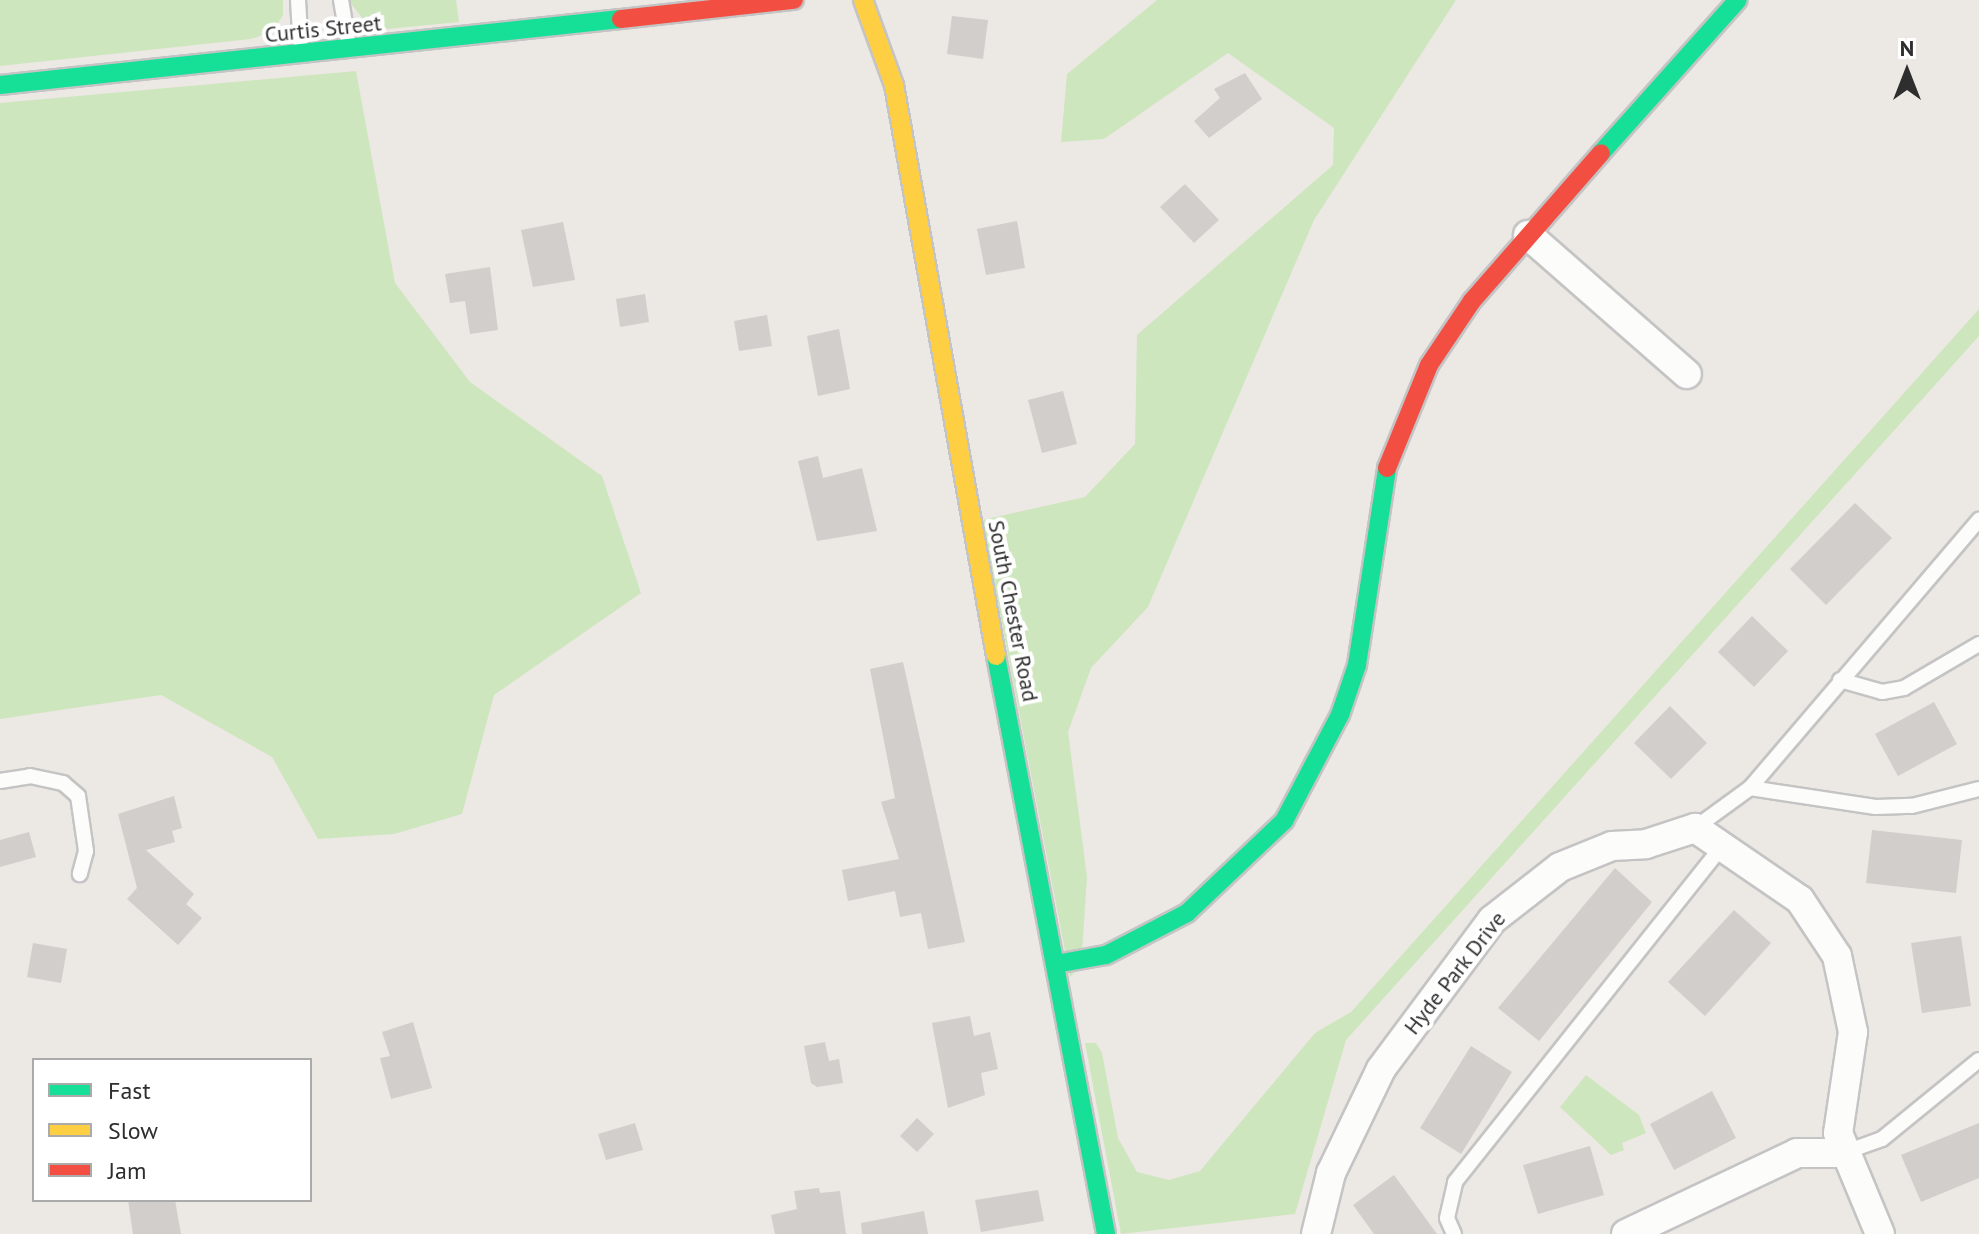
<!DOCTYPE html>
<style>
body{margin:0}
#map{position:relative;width:1979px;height:1234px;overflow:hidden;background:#ece8e4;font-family:"PT Sans",sans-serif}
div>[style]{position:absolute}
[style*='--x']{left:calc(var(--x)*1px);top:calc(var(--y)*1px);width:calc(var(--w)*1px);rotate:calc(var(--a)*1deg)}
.green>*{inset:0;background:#cee6be}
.building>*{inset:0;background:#d1cecb}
.roads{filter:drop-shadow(2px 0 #c5c4c5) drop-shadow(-2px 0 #c5c4c5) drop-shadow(0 2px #c5c4c5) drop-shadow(0 -2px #c5c4c5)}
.lane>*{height:14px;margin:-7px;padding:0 7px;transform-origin:7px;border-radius:7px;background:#fcfcfb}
.street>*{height:28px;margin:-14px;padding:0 14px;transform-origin:14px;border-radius:14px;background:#fcfcfb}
.fast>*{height:18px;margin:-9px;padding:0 9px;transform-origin:9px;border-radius:9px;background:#16e098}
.slow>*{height:18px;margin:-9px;padding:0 9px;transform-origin:9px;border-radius:9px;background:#ffcf43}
.jam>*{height:18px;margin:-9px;padding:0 9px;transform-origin:9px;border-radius:9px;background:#f24e42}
span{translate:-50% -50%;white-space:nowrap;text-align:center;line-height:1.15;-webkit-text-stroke:8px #fff;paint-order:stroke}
.street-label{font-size:22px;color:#2e2e2e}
.legend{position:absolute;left:32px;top:1058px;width:280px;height:144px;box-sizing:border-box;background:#fff;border:2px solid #ababab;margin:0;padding:10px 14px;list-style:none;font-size:24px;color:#2e2e2e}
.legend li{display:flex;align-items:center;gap:16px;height:40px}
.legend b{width:40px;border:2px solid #ababab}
.north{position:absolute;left:1867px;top:32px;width:80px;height:80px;-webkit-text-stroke:6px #fff;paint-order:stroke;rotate:0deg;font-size:22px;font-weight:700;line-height:32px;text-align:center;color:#2e2e2e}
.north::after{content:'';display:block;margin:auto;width:28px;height:36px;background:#2e2e2e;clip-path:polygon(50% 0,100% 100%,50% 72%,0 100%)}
</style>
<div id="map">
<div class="green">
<div style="clip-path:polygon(0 0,283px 0,283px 15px,273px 31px,251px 39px,0 66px)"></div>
<div style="clip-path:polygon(348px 0,456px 0,459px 22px,388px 29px,367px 24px)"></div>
<div style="clip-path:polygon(1157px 0,1456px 0,1314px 220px,1148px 607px,1091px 668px,1068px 732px,1087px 877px,1081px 966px,1070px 977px,982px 520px,1085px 497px,1135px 444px,1137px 335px,1333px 165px,1334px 128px,1228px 53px,1104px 139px,1061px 142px,1067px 74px)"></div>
<div style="clip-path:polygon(356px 71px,395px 283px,470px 382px,602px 476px,641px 593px,494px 695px,462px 814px,394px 834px,318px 839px,272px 757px,161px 695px,0 719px,0 103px)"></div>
<div style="clip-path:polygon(1979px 309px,1979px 336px,1346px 1040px,1295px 1214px,1121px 1234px,1085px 1043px,1096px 1043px,1102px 1053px,1118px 1138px,1137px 1172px,1169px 1180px,1200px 1171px,1315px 1033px,1351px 1012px)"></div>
<div style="clip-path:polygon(1586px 1075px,1639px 1115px,1646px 1133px,1622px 1143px,1624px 1150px,1611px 1155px,1560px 1107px)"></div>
</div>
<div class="building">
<div style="clip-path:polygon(952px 16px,988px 20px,983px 59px,947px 54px)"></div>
<div style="clip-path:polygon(1245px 73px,1262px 99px,1209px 138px,1194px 121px,1220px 98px,1214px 89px)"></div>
<div style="clip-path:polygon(1185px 184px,1219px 220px,1194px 243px,1160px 207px)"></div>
<div style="clip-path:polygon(1017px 221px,1025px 268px,986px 275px,977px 229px)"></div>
<div style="clip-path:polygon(563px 222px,575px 280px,533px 287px,521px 230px)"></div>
<div style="clip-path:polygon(490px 267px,498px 330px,470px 334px,465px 301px,450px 303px,445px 274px)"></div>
<div style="clip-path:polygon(645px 294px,649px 322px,620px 327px,616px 299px)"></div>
<div style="clip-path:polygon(767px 315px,772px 346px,739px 351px,734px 321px)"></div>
<div style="clip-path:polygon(839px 329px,850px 389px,818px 396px,807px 336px)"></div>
<div style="clip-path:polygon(1063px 391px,1077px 444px,1042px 453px,1028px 400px)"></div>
<div style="clip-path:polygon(818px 456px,823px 478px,862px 468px,877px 531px,817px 541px,798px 461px)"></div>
<div style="clip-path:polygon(1855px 503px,1892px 538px,1826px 605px,1790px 569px)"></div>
<div style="clip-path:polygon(1752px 616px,1788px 651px,1754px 687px,1718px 652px)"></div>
<div style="clip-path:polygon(903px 662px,965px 942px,928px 949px,921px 913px,900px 917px,895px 891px,848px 901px,842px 870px,899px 859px,881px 802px,895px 798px,870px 669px)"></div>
<div style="clip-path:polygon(1934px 702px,1957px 744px,1898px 776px,1875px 734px)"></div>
<div style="clip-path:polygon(1670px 706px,1707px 743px,1671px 779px,1634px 743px)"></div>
<div style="clip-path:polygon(174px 796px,182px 828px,172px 831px,175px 842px,146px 850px,194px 894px,186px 904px,202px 918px,178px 945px,127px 899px,137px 888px,118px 814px)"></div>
<div style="clip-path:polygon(1872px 830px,1962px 840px,1956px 893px,1866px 883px)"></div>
<div style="clip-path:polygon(29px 832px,36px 857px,0 867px,0 840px)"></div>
<div style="clip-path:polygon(1615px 868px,1652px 902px,1539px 1041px,1498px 1008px)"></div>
<div style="clip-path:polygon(1734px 910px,1771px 943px,1705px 1016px,1668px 982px)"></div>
<div style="clip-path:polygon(1961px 936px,1971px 1006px,1922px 1013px,1911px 943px)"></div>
<div style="clip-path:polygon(33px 943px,67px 949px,61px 983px,27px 977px)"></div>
<div style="clip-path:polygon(970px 1016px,974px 1036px,990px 1032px,998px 1069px,981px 1073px,985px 1095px,948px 1108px,932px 1023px)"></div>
<div style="clip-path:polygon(413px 1022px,432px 1088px,391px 1099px,380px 1058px,390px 1056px,382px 1032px)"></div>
<div style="clip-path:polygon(825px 1042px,829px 1061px,839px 1059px,843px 1083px,817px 1087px,811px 1083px,804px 1046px)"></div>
<div style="clip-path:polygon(1471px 1046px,1512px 1072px,1461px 1154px,1420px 1128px)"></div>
<div style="clip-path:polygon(1712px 1091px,1736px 1138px,1674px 1170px,1650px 1124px)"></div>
<div style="clip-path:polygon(917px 1118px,934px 1134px,917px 1152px,900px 1136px)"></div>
<div style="clip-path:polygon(635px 1123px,643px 1150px,606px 1160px,598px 1134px)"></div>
<div style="clip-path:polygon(1979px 1123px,1979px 1178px,1921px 1202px,1901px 1155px)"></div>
<div style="clip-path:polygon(1590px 1146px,1604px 1195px,1538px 1214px,1523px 1165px)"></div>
<div style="clip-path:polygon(1394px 1175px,1437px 1234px,1374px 1234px,1353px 1205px)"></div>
<div style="clip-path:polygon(819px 1188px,820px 1193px,840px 1191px,846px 1234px,775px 1234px,771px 1215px,797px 1209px,794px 1191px)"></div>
<div style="clip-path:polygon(1038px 1190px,1044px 1221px,981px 1232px,975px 1200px)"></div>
<div style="clip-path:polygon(128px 1200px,175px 1200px,181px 1234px,133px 1234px)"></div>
<div style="clip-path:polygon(924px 1211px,928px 1234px,862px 1234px,861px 1223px)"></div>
</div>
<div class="roads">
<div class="lane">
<div style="--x:298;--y:0;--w:51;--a:86.6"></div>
<div style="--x:341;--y:0;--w:48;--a:80.3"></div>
<div style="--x:1840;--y:680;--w:44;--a:15.9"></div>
<div style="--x:1882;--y:692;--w:22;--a:-10"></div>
<div style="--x:1904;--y:688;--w:87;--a:-30.4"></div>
<div style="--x:0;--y:781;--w:30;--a:-9"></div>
<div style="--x:30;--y:776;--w:34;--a:12"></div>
<div style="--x:63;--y:783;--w:20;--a:41"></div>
<div style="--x:78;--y:796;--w:56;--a:81.7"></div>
<div style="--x:86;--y:851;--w:24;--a:105"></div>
<div style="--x:1750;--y:788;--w:127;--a:8.6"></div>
<div style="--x:1876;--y:807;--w:36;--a:-2"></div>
<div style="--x:1912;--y:806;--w:69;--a:-14.2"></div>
<div style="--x:1695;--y:828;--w:68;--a:-36"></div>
<div style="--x:1750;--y:788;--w:353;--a:-49.5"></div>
<div style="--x:1843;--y:1153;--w:41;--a:-19.7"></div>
<div style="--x:1882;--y:1139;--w:125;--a:-39.2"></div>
<div style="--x:1454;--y:1234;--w:17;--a:-114"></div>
<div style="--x:1447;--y:1218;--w:37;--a:-77"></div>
<div style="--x:1455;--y:1182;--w:432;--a:-51.5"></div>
</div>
<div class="street">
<div style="--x:1528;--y:235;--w:211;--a:41.2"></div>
<div style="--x:1316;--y:1234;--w:63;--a:-76.2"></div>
<div style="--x:1331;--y:1173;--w:115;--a:-64.3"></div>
<div style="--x:1381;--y:1069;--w:186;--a:-53.3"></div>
<div style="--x:1492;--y:920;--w:86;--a:-37.9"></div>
<div style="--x:1560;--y:867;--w:56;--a:-22"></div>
<div style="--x:1612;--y:846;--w:34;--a:-3"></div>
<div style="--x:1646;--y:844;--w:52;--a:-18.1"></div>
<div style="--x:1695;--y:828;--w:127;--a:34.4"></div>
<div style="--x:1800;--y:900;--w:67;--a:56.5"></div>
<div style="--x:1837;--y:956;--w:78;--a:78.1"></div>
<div style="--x:1853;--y:1032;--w:102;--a:98.4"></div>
<div style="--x:1838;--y:1133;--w:109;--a:67.4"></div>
<div style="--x:1626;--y:1234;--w:189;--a:-25.3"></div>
<div style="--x:1797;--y:1153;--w:45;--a:0"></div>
</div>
<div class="fast">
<div style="--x:0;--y:85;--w:624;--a:-6.07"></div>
<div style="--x:1601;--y:153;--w:205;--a:-48.2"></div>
<div style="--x:996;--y:656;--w:588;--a:79.22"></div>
<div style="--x:1056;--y:964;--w:51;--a:-10.2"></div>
<div style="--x:1106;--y:955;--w:91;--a:-27.4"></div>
<div style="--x:1187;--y:913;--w:134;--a:-43.5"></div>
<div style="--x:1284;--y:821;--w:120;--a:-62.2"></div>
<div style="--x:1340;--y:715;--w:53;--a:-71.2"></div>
<div style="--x:1357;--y:665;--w:199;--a:-81.3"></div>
</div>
<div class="slow">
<div style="--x:863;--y:0;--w:90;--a:70"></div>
<div style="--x:894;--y:85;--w:580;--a:79.87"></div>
</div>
<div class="jam">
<div style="--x:621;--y:19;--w:174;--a:-6.3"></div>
<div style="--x:1387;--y:468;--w:111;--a:-67.8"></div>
<div style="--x:1429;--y:365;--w:77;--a:-56.1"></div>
<div style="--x:1472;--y:301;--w:196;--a:-48.9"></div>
</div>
</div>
<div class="street-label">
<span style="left:323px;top:29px;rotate:-6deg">Curtis Street</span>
<span style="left:1013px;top:611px;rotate:79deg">South Chester Road</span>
<span style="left:1455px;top:973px;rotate:-52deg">Hyde Park Drive</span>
</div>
<ul class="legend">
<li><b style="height:10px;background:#16e098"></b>Fast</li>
<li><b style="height:10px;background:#ffcf43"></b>Slow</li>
<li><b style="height:10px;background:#f24e42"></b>Jam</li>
</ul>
<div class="north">N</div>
</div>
